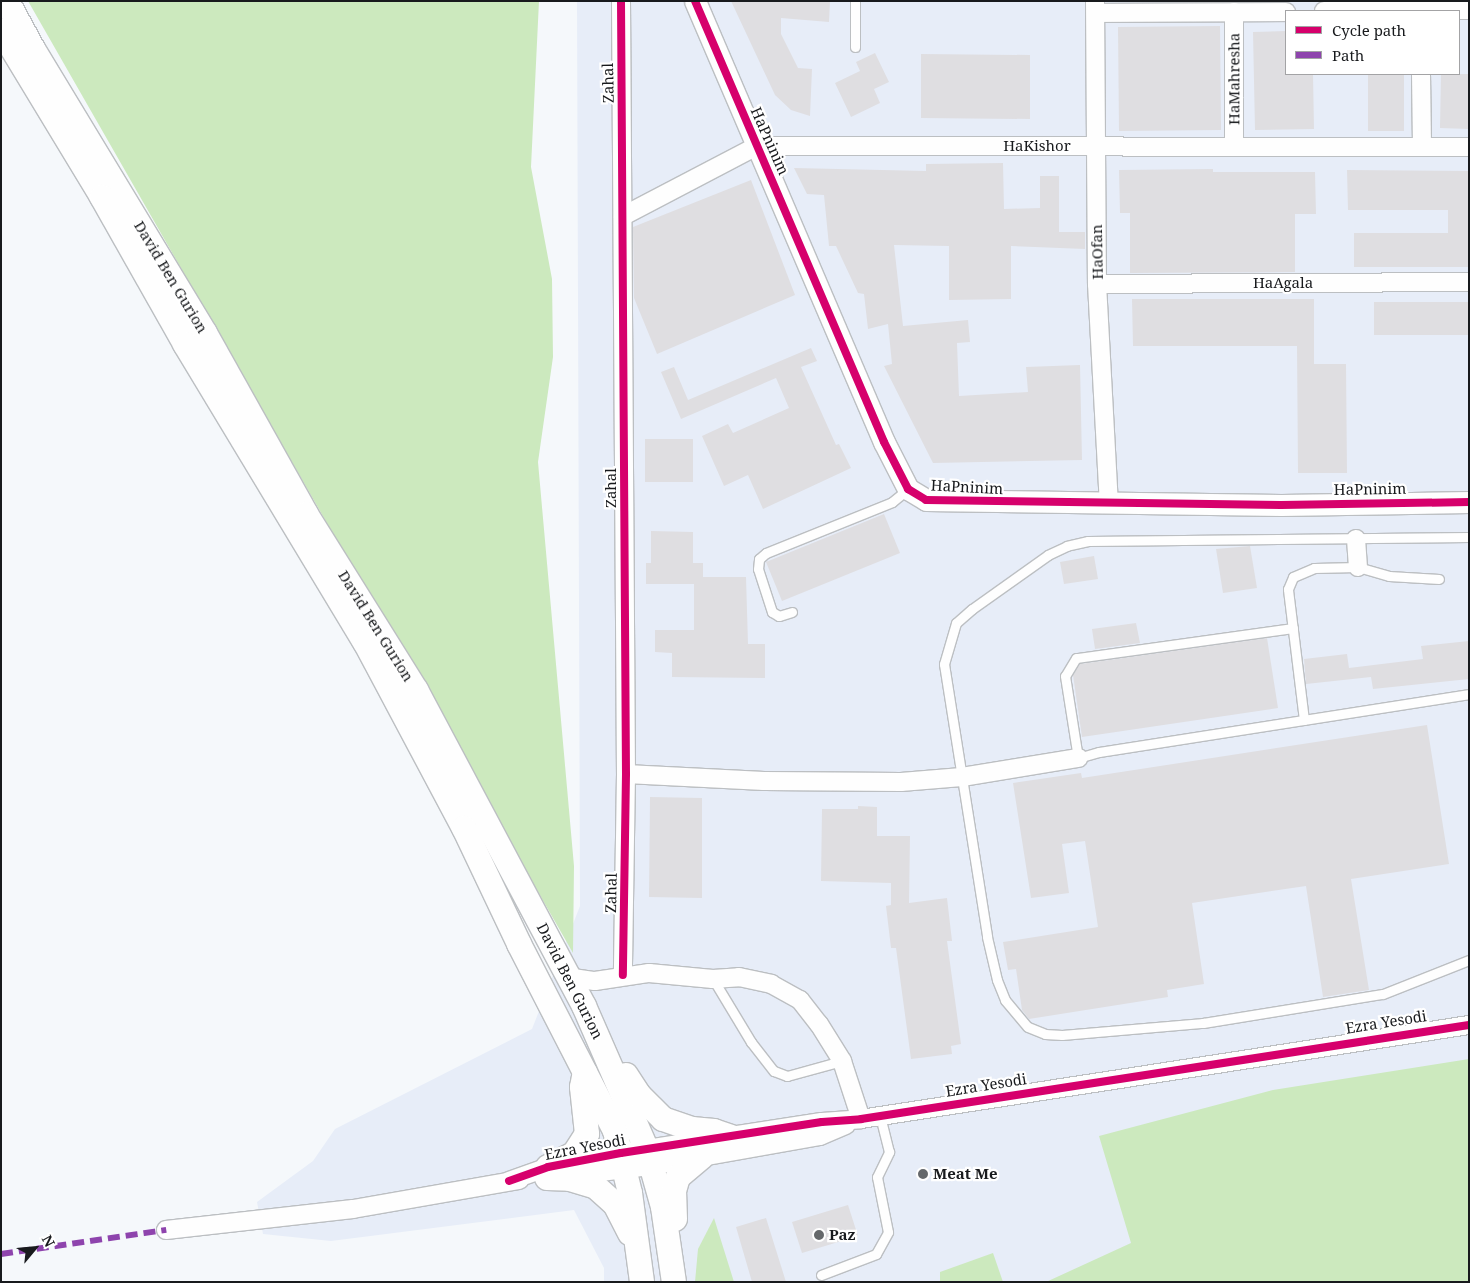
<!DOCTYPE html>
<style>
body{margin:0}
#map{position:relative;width:1470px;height:1283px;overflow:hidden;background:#f5f8fb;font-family:"Noto Serif",serif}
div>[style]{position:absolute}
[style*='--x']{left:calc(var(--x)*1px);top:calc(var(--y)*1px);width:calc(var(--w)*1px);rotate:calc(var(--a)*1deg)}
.built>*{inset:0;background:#e7edf8}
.green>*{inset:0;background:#cce9be}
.building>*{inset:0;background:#dfdee1}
.roads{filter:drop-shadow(1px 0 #bcbfc2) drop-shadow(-1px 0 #bcbfc2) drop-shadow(0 1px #bcbfc2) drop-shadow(0 -1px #bcbfc2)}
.service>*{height:9px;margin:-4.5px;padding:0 4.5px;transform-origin:4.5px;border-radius:4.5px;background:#fefefe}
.minor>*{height:18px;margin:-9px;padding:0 9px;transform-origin:9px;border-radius:9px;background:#fefefe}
.tertiary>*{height:21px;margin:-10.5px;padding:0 10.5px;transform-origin:10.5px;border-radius:10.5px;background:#fefefe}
.secondary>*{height:24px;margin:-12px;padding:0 12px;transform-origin:12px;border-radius:12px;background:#fefefe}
.quiet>*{height:6px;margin-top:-3px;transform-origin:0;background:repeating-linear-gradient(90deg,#8e44ad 0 12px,transparent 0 18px)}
.cycleway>*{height:8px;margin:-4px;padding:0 4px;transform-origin:4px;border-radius:4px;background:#d6006c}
.dots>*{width:14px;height:14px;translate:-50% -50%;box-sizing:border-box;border:2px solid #fff;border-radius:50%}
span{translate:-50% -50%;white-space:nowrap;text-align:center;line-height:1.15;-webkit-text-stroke:4.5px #fff;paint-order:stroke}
.street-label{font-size:15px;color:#181a1d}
.poi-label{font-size:15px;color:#181a1d;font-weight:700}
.left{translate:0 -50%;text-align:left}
.frame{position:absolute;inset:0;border:2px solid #181a1d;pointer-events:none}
.legend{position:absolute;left:1285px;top:10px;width:175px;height:65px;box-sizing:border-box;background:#fff;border:1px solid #a3a3a5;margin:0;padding:6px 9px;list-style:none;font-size:15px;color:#181a1d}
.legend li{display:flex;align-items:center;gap:10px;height:25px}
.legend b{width:25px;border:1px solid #a3a3a5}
.north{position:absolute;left:10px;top:1223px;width:50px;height:50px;-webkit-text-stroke:4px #fff;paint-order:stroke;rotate:62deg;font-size:14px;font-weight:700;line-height:20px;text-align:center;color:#181a1d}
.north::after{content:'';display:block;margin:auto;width:18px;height:22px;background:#181a1d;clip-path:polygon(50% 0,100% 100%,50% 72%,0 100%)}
</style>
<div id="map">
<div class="built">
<div style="clip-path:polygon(evenodd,577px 1px,1469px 1px,1469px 1282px,604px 1282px,604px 1268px,574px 1210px,331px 1241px,263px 1234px,257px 1202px,313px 1161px,335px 1129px,532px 1029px,580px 906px,577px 1px,1286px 11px,1459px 11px,1459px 74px,1286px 74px,1286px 11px)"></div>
</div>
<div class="green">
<div style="clip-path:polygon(28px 1px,539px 1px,531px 167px,552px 279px,553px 357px,538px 462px,574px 866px,573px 953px)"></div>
<div style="clip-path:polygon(1469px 1059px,1469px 1282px,1046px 1282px,1131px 1243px,1099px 1136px,1273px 1090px)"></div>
<div style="clip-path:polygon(714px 1218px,734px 1282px,695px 1282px,698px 1249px)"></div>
<div style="clip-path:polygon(993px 1253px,1003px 1282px,940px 1282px,940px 1272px)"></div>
</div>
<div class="building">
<div style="clip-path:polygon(731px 1px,830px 1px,829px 22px,781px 18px,781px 34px,798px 68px,812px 69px,810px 116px,791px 110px,775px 95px)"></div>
<div style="clip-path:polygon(1220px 26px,1221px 130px,1119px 131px,1118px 27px)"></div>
<div style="clip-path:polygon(1286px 31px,1286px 74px,1313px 74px,1314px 129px,1255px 130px,1253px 32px)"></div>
<div style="clip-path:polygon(875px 53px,889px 82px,874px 89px,880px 103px,851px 117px,835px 83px,860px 71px,856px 62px)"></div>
<div style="clip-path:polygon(921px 54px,1030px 55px,1030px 119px,921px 118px)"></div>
<div style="clip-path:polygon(1368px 74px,1404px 74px,1404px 131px,1368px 131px)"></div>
<div style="clip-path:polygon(1441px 74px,1469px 74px,1469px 129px,1440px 128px)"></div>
<div style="clip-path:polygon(1003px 163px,1004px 209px,1040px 208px,1040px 176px,1059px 176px,1059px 232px,1085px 232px,1085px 249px,1011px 246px,1011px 299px,949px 300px,949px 246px,894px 245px,903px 326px,968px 320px,970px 342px,957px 343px,959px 396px,1028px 392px,1026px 367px,1080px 365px,1082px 460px,933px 463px,884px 366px,892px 364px,888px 324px,868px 329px,864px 294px,858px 293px,836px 246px,829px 246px,824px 195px,807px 194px,794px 168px,926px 171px,926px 164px)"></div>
<div style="clip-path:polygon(1213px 169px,1213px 172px,1315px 172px,1316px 214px,1295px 214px,1295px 272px,1130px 273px,1130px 213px,1120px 213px,1119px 170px)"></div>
<div style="clip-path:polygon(1347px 170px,1469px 171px,1469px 267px,1354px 267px,1354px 233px,1448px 233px,1448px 210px,1348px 210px)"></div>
<div style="clip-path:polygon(751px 180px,795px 295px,657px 354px,634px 298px,633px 227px)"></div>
<div style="clip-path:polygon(1132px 299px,1314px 299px,1314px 364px,1346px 364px,1347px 473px,1298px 473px,1297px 346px,1133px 346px)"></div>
<div style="clip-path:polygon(1374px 302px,1469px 302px,1469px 335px,1374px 335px)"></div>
<div style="clip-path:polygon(811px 348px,817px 361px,801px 367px,836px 445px,839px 444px,851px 468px,763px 509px,748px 475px,724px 486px,702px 436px,728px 424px,733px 433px,789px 408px,776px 378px,681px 419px,661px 372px,674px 367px,688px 400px)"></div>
<div style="clip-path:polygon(645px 439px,693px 439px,693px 482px,645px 482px)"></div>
<div style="clip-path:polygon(884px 514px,900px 553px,782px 601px,766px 562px)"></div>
<div style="clip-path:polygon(651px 531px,693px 532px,693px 563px,703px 563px,703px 577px,746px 577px,748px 644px,765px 644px,765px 678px,672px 677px,672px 653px,655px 652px,655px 630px,694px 630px,694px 584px,646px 584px,646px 563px,651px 563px)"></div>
<div style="clip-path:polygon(1250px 546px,1257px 588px,1223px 593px,1216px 549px)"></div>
<div style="clip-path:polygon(1094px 556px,1098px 579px,1064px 584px,1060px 562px)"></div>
<div style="clip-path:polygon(1136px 623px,1140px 643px,1095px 649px,1092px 629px)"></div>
<div style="clip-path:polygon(1267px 638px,1278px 708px,1082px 737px,1073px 675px,1080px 664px)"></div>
<div style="clip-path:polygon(1469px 641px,1469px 679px,1373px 689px,1371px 677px,1306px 684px,1304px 659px,1347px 654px,1349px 668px,1423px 659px,1421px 646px)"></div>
<div style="clip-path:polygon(1427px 725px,1449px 864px,1351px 879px,1369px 990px,1323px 997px,1306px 886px,1192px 903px,1204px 984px,1167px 990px,1168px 997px,1029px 1019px,1022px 1010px,1016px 969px,1008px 970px,1003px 942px,1098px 927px,1085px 841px,1062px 844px,1069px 893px,1031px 898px,1013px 783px,1081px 773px,1082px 778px)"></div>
<div style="clip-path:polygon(650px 797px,702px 798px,702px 898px,649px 897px)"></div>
<div style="clip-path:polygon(858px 806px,877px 807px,877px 836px,910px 836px,909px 903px,947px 898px,952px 941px,947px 941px,961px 1044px,951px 1046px,952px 1054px,911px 1059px,896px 948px,891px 948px,886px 906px,891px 905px,891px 883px,821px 881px,822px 809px,858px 809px)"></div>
<div style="clip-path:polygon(848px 1205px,858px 1236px,802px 1253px,792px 1222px)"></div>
<div style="clip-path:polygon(766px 1218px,786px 1282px,752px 1282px,736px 1227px)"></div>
</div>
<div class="roads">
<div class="service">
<div style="--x:855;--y:1;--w:46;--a:90"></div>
<div style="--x:1469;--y:537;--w:381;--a:179.4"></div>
<div style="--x:1088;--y:541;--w:22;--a:167"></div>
<div style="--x:1067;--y:546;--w:21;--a:155"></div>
<div style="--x:1048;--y:555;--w:93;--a:144.6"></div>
<div style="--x:972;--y:609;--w:21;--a:139"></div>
<div style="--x:956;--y:623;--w:43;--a:106.3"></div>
<div style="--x:944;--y:664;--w:276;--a:81"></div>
<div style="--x:987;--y:937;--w:44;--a:76.9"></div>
<div style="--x:997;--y:980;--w:22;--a:68"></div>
<div style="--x:1005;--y:1000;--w:35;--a:50"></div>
<div style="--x:1028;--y:1027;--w:18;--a:22"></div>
<div style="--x:1045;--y:1034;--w:17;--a:3"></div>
<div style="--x:1062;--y:1035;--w:142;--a:-4.9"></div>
<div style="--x:1203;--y:1023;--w:182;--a:-9.2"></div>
<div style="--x:1383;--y:994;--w:92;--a:-21.6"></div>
<div style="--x:792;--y:612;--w:14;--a:163"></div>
<div style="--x:779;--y:616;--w:8;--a:-150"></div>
<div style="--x:772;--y:612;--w:45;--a:-108"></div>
<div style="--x:758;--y:569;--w:10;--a:-84"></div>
<div style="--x:759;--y:559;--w:9;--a:-41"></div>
<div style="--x:766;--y:553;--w:136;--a:-22"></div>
<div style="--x:892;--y:502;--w:21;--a:-39"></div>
<div style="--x:1293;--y:628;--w:219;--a:172.1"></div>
<div style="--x:1076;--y:658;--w:21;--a:121"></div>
<div style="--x:1065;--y:676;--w:83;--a:81"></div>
<div style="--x:1078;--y:758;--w:22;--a:-16"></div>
<div style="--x:1099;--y:752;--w:375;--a:-8.9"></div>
<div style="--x:1304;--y:720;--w:132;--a:-97"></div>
<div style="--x:1288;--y:589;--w:13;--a:-67"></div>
<div style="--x:1293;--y:577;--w:23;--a:-23"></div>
<div style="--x:1314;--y:568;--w:44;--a:-1.3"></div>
<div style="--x:1358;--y:567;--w:32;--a:16"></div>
<div style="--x:1389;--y:576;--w:50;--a:3.4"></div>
<div style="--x:713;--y:979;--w:74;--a:58.9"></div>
<div style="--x:751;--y:1042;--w:37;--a:52"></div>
<div style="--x:774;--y:1071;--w:14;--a:21"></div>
<div style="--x:787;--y:1076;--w:57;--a:-15.3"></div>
<div style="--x:821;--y:1275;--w:59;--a:-20.9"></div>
<div style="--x:876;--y:1254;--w:25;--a:-61"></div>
<div style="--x:888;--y:1232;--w:56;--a:-101.3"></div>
<div style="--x:877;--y:1177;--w:28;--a:-64"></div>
<div style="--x:889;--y:1152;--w:37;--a:-104"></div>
</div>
<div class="minor">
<div style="--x:621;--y:1;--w:773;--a:89.63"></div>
<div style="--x:626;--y:774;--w:201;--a:90.9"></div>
<div style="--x:1095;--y:1;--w:283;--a:89.6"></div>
<div style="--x:1097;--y:284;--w:219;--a:86.9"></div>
<div style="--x:1324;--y:11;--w:145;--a:-0.4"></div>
<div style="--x:1234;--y:12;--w:135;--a:90"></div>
<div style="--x:1096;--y:13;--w:190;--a:-0.3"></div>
<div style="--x:1421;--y:74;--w:73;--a:89.2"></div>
<div style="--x:623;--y:216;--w:151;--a:-27.6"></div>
<div style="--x:757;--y:146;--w:712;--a:0.08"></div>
<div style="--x:1097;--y:284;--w:372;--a:-0.3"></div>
<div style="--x:1356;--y:539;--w:28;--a:86"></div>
<div style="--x:626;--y:774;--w:138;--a:2.9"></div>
<div style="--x:764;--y:781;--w:137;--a:0.4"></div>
<div style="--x:901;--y:782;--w:61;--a:-4.7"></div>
<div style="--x:962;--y:777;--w:118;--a:-9.3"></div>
<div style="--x:565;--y:967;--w:14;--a:54"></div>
<div style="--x:573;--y:978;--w:22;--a:8"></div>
<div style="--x:595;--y:981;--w:55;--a:-8.4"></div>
<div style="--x:649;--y:973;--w:64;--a:5.4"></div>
<div style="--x:713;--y:979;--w:26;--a:-4"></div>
<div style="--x:739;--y:977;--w:33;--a:12"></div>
<div style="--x:771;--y:984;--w:33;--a:29"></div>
<div style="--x:800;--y:1000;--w:31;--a:52"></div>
<div style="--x:819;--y:1024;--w:44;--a:58.1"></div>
<div style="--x:842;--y:1061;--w:61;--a:71.9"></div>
<div style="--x:568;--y:1176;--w:84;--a:-6.9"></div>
<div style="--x:651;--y:1166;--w:172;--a:-10.1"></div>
<div style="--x:820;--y:1136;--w:28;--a:-23"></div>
<div style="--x:509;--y:1181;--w:41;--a:-19.7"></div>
<div style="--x:548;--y:1167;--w:74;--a:-10.9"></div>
<div style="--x:621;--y:1153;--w:203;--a:-8.8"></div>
<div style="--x:822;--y:1122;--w:39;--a:-4"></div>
<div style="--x:861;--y:1119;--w:615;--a:-8.79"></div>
<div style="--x:166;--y:1230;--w:188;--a:-6.4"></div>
<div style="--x:353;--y:1209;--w:169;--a:-9.9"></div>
</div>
<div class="tertiary">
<div style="--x:695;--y:1;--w:480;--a:66.8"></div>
<div style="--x:884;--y:442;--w:53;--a:62.9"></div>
<div style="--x:908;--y:489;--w:21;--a:31"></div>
<div style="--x:926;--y:500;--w:355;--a:0.8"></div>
<div style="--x:1281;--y:505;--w:188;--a:-0.9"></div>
</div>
<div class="secondary">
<div style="--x:7;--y:1;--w:55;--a:61.6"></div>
<div style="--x:33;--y:49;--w:332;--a:58.8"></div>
<div style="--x:205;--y:333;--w:207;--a:60.8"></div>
<div style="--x:306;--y:514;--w:208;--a:58"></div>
<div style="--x:416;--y:690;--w:358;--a:62"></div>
<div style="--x:584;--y:1006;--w:157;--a:66.4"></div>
<div style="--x:647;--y:1150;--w:59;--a:74.3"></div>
<div style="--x:663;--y:1207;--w:76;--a:81.7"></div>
<div style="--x:1;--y:30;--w:195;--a:58.8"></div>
<div style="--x:102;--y:197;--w:169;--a:60.5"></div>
<div style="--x:185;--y:344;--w:348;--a:58.9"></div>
<div style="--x:365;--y:642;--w:211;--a:62"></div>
<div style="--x:464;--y:828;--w:128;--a:64.6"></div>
<div style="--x:519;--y:944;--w:210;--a:62.8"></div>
<div style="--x:615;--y:1131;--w:64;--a:76.4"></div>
<div style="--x:630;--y:1193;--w:90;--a:82.3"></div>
<div style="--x:626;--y:1075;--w:24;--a:57"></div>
<div style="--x:639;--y:1095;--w:34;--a:45"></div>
<div style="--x:663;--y:1119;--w:31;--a:19"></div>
<div style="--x:692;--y:1129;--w:22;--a:5"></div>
<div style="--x:714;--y:1131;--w:18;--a:19"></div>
<div style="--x:548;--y:1167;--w:29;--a:-27"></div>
<div style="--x:574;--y:1154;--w:24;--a:-57"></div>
<div style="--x:587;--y:1134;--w:47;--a:-96.1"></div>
<div style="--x:582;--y:1087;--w:15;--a:-79"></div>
<div style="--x:547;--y:1178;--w:23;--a:2"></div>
<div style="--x:570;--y:1179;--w:27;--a:17"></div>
<div style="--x:596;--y:1187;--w:25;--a:42"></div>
<div style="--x:615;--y:1204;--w:33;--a:63"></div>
<div style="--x:675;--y:1219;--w:28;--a:-92"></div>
<div style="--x:674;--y:1191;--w:15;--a:-74"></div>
<div style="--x:678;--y:1177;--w:31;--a:-40"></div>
</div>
</div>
<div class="quiet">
<div style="--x:1;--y:1254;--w:167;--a:-8.3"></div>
</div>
<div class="cycleway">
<div style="--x:621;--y:1;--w:773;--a:89.63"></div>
<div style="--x:626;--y:774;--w:201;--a:90.9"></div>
<div style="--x:695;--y:1;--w:480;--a:66.8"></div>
<div style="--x:884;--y:442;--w:53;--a:62.9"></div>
<div style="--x:908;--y:489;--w:21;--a:31"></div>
<div style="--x:926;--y:500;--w:355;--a:0.8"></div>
<div style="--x:1281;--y:505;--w:188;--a:-0.9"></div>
<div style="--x:509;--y:1181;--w:41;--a:-19.7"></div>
<div style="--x:548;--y:1167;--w:74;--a:-10.9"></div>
<div style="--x:621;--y:1153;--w:203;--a:-8.8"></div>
<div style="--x:822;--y:1122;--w:39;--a:-4"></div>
<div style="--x:861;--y:1119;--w:615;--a:-8.79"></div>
</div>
<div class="dots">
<div style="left:923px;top:1174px;background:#65686b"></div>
<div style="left:819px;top:1235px;background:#65686b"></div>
</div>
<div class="street-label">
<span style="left:1234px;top:79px;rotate:-90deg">HaMahresha</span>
<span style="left:608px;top:83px;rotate:-91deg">Zahal</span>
<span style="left:770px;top:141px;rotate:66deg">HaPninim</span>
<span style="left:1037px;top:146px">HaKishor</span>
<span style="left:1097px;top:252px;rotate:-91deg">HaOfan</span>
<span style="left:171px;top:277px;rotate:59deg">David Ben Gurion</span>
<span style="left:1283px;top:283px">HaAgala</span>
<span style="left:967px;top:487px;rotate:3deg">HaPninim</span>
<span style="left:611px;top:488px;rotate:-90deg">Zahal</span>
<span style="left:1370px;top:489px;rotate:-1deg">HaPninim</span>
<span style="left:376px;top:626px;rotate:58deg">David Ben Gurion</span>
<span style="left:611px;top:893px;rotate:-89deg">Zahal</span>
<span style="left:570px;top:981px;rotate:63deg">David Ben Gurion</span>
<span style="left:1386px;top:1022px;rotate:-9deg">Ezra Yesodi</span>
<span style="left:986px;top:1085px;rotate:-9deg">Ezra Yesodi</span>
<span style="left:585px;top:1147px;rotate:-11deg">Ezra Yesodi</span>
</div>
<div class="poi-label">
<span class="left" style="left:933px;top:1174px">Meat Me</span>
<span class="left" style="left:829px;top:1235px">Paz</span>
</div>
<div class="frame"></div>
<ul class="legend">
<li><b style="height:6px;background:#d6006c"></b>Cycle path</li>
<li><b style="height:6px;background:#8e44ad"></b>Path</li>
</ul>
<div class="north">N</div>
</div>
